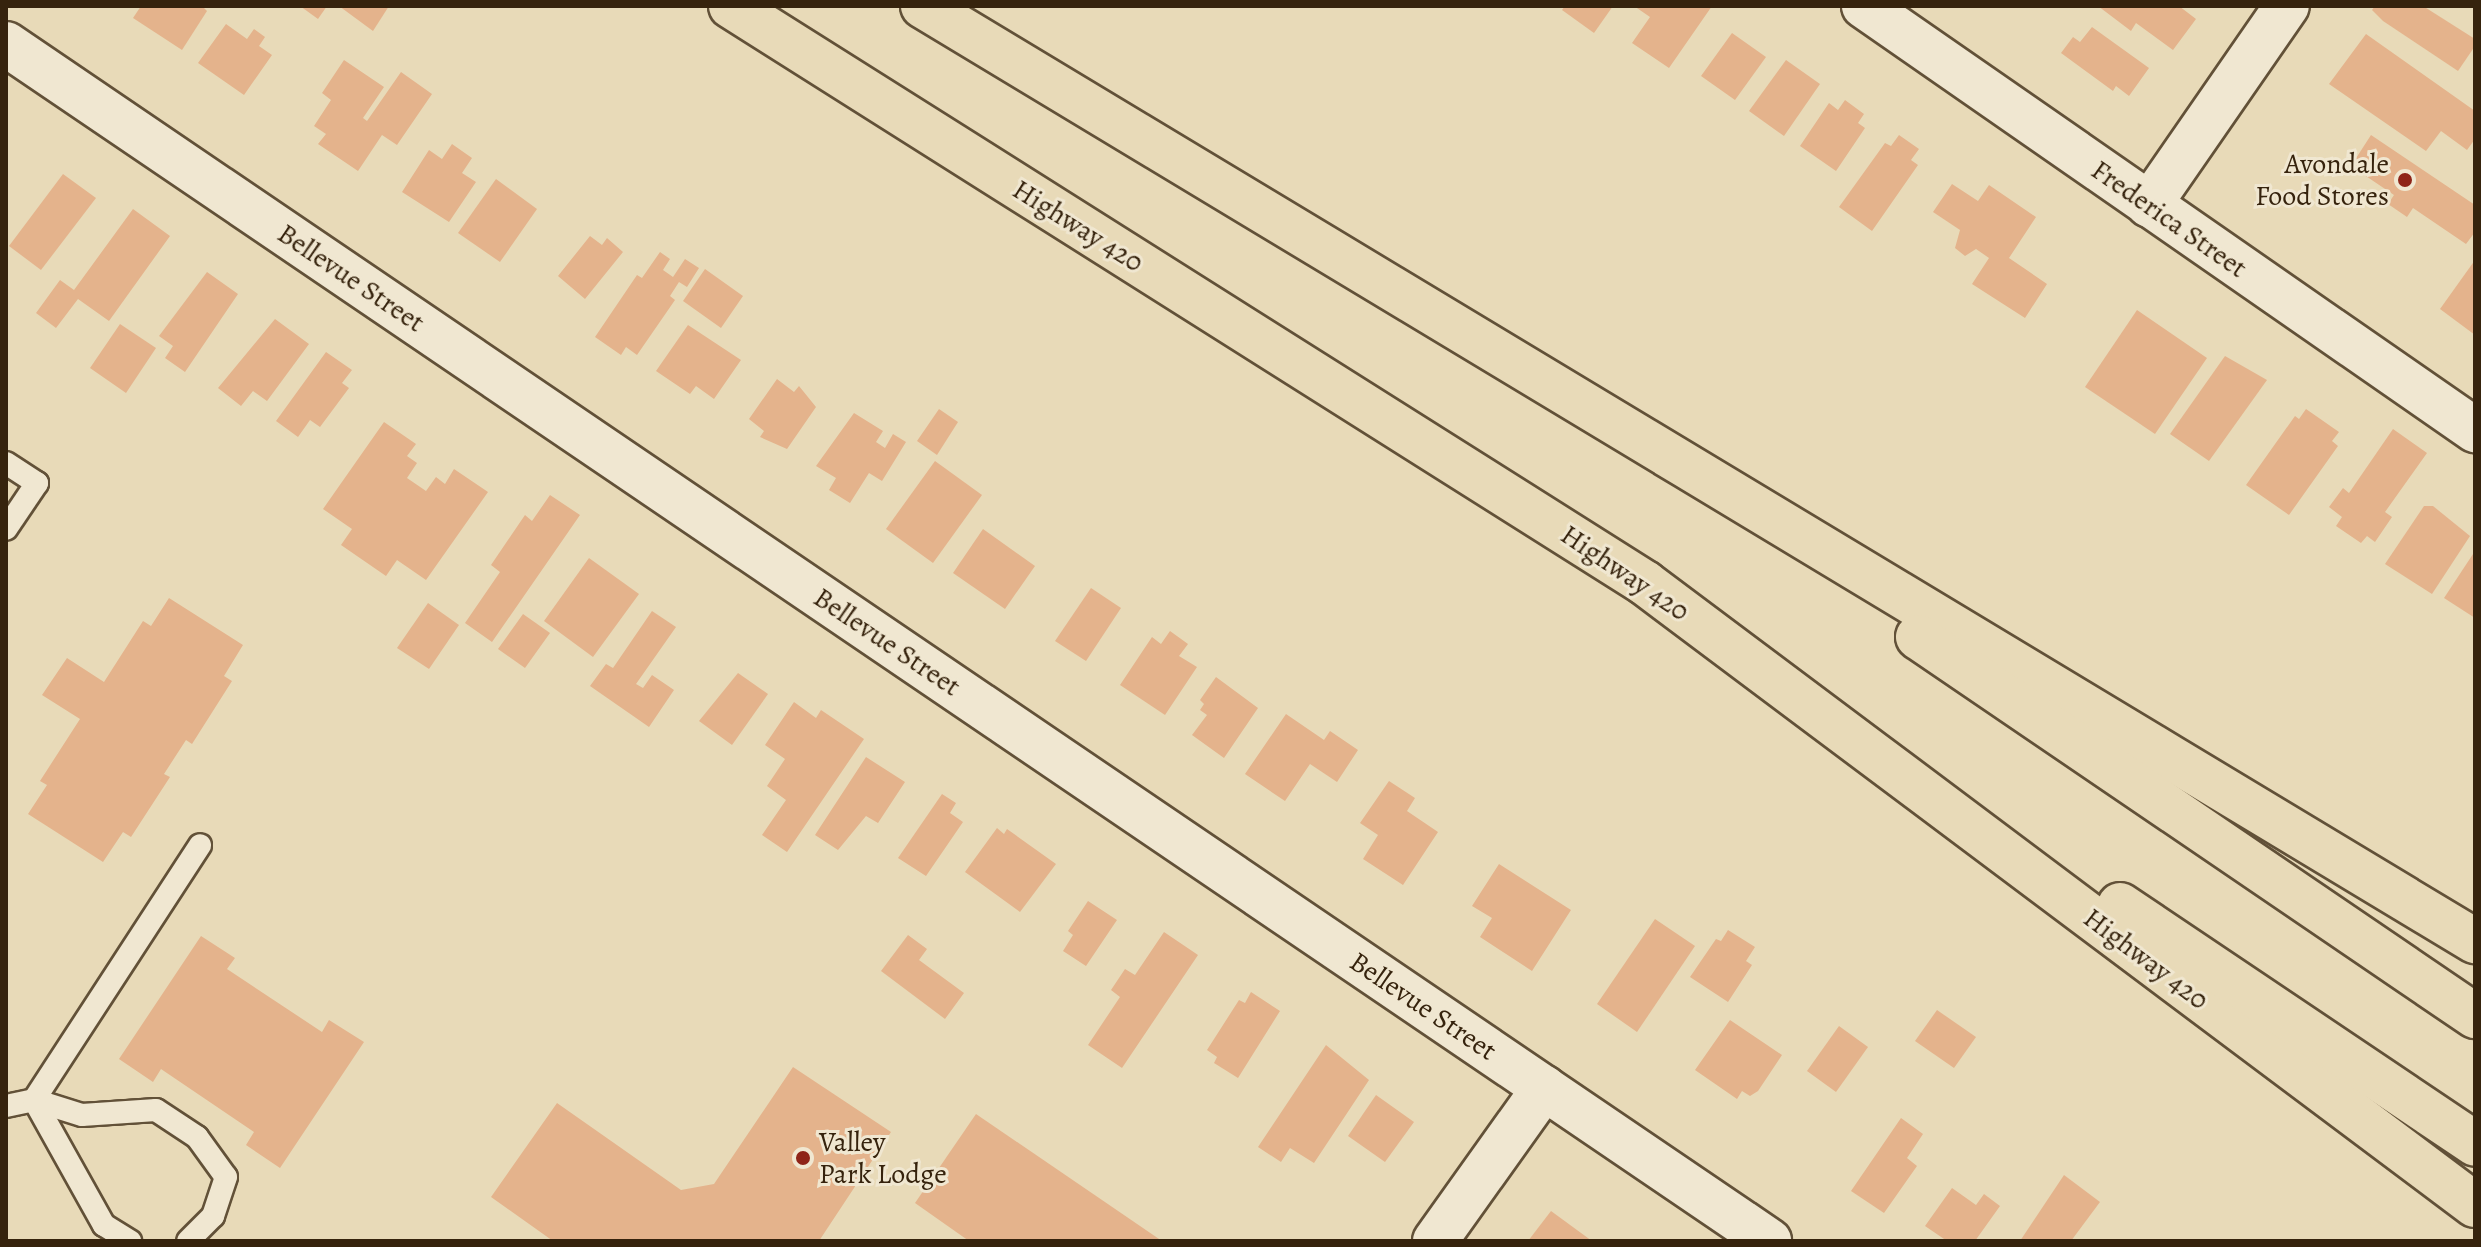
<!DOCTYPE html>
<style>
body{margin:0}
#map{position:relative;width:2481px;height:1247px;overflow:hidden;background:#e8dab8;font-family:Alegreya,serif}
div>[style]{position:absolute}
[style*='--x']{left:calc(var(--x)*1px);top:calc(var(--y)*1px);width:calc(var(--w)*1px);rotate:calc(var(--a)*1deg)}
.building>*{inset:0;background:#e4b38c}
.roads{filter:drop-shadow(2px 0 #625138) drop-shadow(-2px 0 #625138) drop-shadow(0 2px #625138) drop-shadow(0 -2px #625138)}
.service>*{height:22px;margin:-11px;padding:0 11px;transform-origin:11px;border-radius:11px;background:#f0e7d1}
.minor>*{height:44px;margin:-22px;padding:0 22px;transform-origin:22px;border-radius:22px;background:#f0e7d1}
.tertiary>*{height:44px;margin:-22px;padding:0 22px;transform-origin:22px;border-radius:22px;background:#f0e7d1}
.motorway>*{height:44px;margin:-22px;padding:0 22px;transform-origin:22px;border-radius:22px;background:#e8dab8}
.dots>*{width:22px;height:22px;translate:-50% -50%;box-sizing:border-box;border:4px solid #f0e7d1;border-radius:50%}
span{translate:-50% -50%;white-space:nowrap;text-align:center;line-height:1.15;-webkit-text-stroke:6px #f0e7d1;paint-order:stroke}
.poi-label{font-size:28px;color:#36230d}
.right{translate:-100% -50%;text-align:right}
.left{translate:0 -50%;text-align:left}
.street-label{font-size:28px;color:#36230d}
.frame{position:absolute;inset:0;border:8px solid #36230d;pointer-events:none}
</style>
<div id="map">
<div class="building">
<div style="clip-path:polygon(141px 6px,202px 6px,207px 11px,182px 50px,133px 18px)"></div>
<div style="clip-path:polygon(300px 6px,327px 6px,318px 19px)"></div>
<div style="clip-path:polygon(339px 6px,389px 6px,373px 31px)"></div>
<div style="clip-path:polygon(1565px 6px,1613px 6px,1594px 33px,1562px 10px)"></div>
<div style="clip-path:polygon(1634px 6px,1712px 6px,1669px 68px,1632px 43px,1650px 17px)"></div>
<div style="clip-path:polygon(2098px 6px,2179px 6px,2196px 19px,2173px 50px,2136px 23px,2131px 31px)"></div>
<div style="clip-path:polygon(2375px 6px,2423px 6px,2475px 39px,2475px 46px,2458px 71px,2383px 21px,2372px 10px)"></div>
<div style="clip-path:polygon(226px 24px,247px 39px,254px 29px,265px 37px,259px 46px,272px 55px,244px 95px,198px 63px)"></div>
<div style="clip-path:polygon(2092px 27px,2149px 68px,2129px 96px,2116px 86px,2113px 91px,2061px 53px,2073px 37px,2080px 42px)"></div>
<div style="clip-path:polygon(1732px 33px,1766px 57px,1735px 100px,1701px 76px)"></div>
<div style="clip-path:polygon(2366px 34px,2475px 111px,2475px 139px,2467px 150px,2441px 131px,2426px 151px,2329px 84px)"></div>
<div style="clip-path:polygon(344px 60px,384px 87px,363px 118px,367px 121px,401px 72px,432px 94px,397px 145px,382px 135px,358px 171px,318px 144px,326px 134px,314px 126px,331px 100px,322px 93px)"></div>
<div style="clip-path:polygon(1786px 60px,1820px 84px,1784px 136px,1749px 111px)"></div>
<div style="clip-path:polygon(1845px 100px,1864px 114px,1858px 123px,1865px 128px,1836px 171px,1800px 146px,1829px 103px,1838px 110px)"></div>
<div style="clip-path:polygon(1899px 135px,1919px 149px,1911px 160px,1918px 165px,1872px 231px,1839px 207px,1885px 143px,1891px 146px)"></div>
<div style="clip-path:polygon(2371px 135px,2475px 205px,2475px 232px,2466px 244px,2413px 208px,2407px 217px,2388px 204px,2394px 195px,2351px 166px)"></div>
<div style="clip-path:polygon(452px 144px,472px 158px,462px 173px,476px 182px,449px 222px,402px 192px,429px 150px,442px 159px)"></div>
<div style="clip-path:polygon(63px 174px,96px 198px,41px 270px,9px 246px)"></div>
<div style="clip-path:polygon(496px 179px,537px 209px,500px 262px,458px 233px)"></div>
<div style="clip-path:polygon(1952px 184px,1978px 201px,1989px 185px,2036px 217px,2009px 258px,2047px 284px,2025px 318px,1972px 284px,1989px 258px,1976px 249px,1965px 256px,1955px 248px,1960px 230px,1933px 212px)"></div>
<div style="clip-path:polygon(133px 209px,170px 236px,109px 321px,78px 299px,56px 328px,36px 313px,60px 280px,74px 290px)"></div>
<div style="clip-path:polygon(590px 236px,602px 245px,607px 238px,623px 252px,585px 299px,558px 276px)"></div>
<div style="clip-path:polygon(660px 252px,670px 259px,663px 270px,673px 277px,685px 259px,699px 268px,687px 287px,679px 282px,670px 296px,675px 300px,637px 355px,626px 347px,621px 355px,595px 337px,637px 275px,642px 278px)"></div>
<div style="clip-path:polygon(2475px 260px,2475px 335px,2440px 309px)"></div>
<div style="clip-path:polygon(705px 269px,743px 296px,721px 328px,683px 301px)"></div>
<div style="clip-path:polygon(207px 272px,238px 294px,185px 372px,165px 358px,173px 346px,159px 336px)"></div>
<div style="clip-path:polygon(2137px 310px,2207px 358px,2155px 434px,2085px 387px)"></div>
<div style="clip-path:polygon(275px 319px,309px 344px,267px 401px,253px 391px,241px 406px,218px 388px)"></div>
<div style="clip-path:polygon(120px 324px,156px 348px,126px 393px,90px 368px)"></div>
<div style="clip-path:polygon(688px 325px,741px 360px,714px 399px,696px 386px,690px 394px,656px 371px)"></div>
<div style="clip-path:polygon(326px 352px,352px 370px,342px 383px,349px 388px,320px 427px,310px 420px,298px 437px,276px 421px)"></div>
<div style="clip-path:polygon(2225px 356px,2267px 380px,2209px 461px,2170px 434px)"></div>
<div style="clip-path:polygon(777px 379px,794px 392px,799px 386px,816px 407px,787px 449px,760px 437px,764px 431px,749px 419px)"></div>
<div style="clip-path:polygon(939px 409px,958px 422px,937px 455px,917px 441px)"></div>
<div style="clip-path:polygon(2306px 409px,2339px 432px,2332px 441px,2338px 446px,2289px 515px,2246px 485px,2295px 416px,2299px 419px)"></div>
<div style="clip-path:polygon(854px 413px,883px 431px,876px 442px,885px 448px,893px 434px,906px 442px,882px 481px,869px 473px,850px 503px,829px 490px,836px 478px,816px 466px)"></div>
<div style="clip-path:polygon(384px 422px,416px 444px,407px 456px,417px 463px,407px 478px,426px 491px,436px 477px,445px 484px,454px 469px,488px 492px,426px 580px,397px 560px,386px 576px,341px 545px,352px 529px,323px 509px)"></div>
<div style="clip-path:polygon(2393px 429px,2427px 453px,2385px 512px,2392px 517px,2375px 542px,2367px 536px,2361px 543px,2336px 526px,2342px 517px,2329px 507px,2343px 488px,2349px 493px)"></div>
<div style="clip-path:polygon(935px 461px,982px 495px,933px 563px,886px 529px)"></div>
<div style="clip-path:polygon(550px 495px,580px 515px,492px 642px,465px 623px,500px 572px,491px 565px,525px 515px,532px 521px)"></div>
<div style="clip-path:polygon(2424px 506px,2433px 506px,2470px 536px,2432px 594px,2385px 564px)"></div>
<div style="clip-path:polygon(983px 529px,1035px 566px,1005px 609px,953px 573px)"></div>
<div style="clip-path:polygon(2475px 551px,2475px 618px,2444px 598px)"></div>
<div style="clip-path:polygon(589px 558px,639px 594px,593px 657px,544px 621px)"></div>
<div style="clip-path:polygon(1091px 588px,1121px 608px,1086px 661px,1055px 641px)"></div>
<div style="clip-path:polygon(169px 598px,243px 645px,224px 676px,232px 681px,192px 744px,186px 740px,164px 774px,170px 777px,131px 837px,123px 832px,103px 862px,28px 814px,47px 785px,40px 781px,80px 719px,42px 695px,67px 658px,104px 682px,143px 621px,151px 626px)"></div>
<div style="clip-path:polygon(428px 603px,459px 625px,429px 669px,397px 648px)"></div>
<div style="clip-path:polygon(652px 611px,676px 627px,636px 684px,643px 688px,652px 675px,674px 690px,649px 727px,590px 686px,606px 664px,613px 668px)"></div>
<div style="clip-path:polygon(523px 614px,550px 633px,525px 668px,498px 649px)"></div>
<div style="clip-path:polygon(1170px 631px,1188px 644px,1179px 656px,1197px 667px,1165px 715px,1120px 685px,1152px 637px,1161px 644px)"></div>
<div style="clip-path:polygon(738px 673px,768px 694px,732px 745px,699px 721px)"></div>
<div style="clip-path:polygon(1216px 677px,1258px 708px,1224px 758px,1192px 735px,1207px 715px,1200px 710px,1204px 704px,1200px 700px)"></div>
<div style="clip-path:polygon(794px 702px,816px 718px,821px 710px,864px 739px,787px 852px,762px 835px,786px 800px,767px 786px,785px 759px,765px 745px)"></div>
<div style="clip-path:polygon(1286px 714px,1324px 740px,1330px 731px,1358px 750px,1337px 782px,1310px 764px,1285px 801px,1245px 774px)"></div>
<div style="clip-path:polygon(866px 757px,905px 782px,878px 823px,866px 816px,838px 850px,815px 835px)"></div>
<div style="clip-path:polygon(1389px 781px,1415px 798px,1407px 811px,1438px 832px,1403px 885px,1363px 859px,1378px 835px,1360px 823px)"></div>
<div style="clip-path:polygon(942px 794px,956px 803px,950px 813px,963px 822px,926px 876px,898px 858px)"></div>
<div style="clip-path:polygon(997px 828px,1004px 834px,1007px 829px,1056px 864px,1020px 912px,965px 872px)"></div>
<div style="clip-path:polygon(1499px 864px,1571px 910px,1532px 971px,1480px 937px,1492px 918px,1472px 906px)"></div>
<div style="clip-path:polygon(1088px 901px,1117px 920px,1086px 966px,1063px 951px,1073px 935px,1068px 931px)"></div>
<div style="clip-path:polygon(1655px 919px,1695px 946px,1637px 1032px,1597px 1004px)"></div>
<div style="clip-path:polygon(1728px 930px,1755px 947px,1746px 961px,1752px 965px,1728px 1002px,1690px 977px,1716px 939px,1721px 941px)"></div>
<div style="clip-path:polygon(1164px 932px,1198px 955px,1122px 1068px,1088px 1045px,1120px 997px,1111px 990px,1125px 969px,1135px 975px)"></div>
<div style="clip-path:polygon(908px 935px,927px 949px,919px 960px,964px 993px,945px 1019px,881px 971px)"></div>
<div style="clip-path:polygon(201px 936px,235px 958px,227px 969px,322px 1032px,329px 1020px,364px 1042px,280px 1168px,246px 1145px,254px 1132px,161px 1069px,153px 1082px,119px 1059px)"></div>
<div style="clip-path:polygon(1251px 992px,1280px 1011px,1238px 1078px,1214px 1063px,1217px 1057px,1207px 1050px,1239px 1000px,1245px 1003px)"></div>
<div style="clip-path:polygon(1937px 1010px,1976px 1037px,1954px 1068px,1915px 1041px)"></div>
<div style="clip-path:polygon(1730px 1020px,1782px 1055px,1758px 1091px,1750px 1096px,1742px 1091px,1737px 1099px,1695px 1070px)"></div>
<div style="clip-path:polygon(1839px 1026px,1868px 1047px,1836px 1092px,1807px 1071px)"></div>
<div style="clip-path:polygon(1326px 1045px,1369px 1080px,1314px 1163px,1290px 1148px,1281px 1162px,1258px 1147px)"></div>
<div style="clip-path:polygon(793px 1067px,891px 1132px,819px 1241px,553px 1241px,491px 1197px,557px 1103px,681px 1190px,714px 1184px)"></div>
<div style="clip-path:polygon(1376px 1095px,1414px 1122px,1385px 1162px,1348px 1136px)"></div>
<div style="clip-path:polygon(976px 1114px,1162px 1241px,969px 1241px,915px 1203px)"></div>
<div style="clip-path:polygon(1901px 1118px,1923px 1134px,1907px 1158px,1917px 1166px,1884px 1213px,1851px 1191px)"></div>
<div style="clip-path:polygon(2064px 1175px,2100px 1202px,2071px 1241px,2020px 1241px)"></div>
<div style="clip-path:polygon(1952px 1188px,1976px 1205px,1984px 1194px,2000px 1206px,1975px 1241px,1947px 1241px,1925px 1226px)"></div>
<div style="clip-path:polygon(1551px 1211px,1592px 1241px,1528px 1241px)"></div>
</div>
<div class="roads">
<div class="service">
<div style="--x:6;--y:463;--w:37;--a:33"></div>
<div style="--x:37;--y:483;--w:55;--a:124"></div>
<div style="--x:34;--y:1100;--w:50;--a:17.4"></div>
<div style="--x:82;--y:1115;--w:74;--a:-3.9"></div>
<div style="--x:156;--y:1110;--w:49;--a:33.4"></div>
<div style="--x:197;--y:1137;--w:49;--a:54.1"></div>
<div style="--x:226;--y:1177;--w:41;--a:108.4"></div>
<div style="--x:213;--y:1216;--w:35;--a:135"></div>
<div style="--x:34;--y:1100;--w:143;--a:60.8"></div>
<div style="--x:104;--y:1225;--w:31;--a:32"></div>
<div style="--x:6;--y:1106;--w:29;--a:-12"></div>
<div style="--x:34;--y:1100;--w:304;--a:-56.9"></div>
</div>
<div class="minor">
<div style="--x:6;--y:44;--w:2131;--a:34.17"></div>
<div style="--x:2149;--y:205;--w:242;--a:-55.3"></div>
<div style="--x:1435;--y:1241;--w:188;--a:-54.5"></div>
</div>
<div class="tertiary">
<div style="--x:1864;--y:6;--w:744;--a:34.76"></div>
</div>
<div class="motorway">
<div style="--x:731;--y:6;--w:1081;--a:32.26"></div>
<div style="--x:1645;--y:583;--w:1037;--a:36.85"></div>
<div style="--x:923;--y:6;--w:1812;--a:31.07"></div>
<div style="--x:1918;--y:637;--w:674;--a:34.23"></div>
<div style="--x:2120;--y:905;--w:428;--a:33.9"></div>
</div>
</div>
<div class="dots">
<div style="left:2405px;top:180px;background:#8f2418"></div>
<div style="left:803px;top:1158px;background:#8f2418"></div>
</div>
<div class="poi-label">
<span class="right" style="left:2389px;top:180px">Avondale<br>Food Stores</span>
<span class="left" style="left:819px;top:1158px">Valley<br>Park Lodge</span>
</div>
<div class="street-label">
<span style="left:2169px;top:219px;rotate:35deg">Frederica Street</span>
<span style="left:1078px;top:226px;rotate:32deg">Highway 420</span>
<span style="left:351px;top:278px;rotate:34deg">Bellevue Street</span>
<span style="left:1625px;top:573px;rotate:34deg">Highway 420</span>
<span style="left:887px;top:642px;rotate:34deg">Bellevue Street</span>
<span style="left:2146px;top:959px;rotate:37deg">Highway 420</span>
<span style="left:1423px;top:1006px;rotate:34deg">Bellevue Street</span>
</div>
<div class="frame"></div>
</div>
